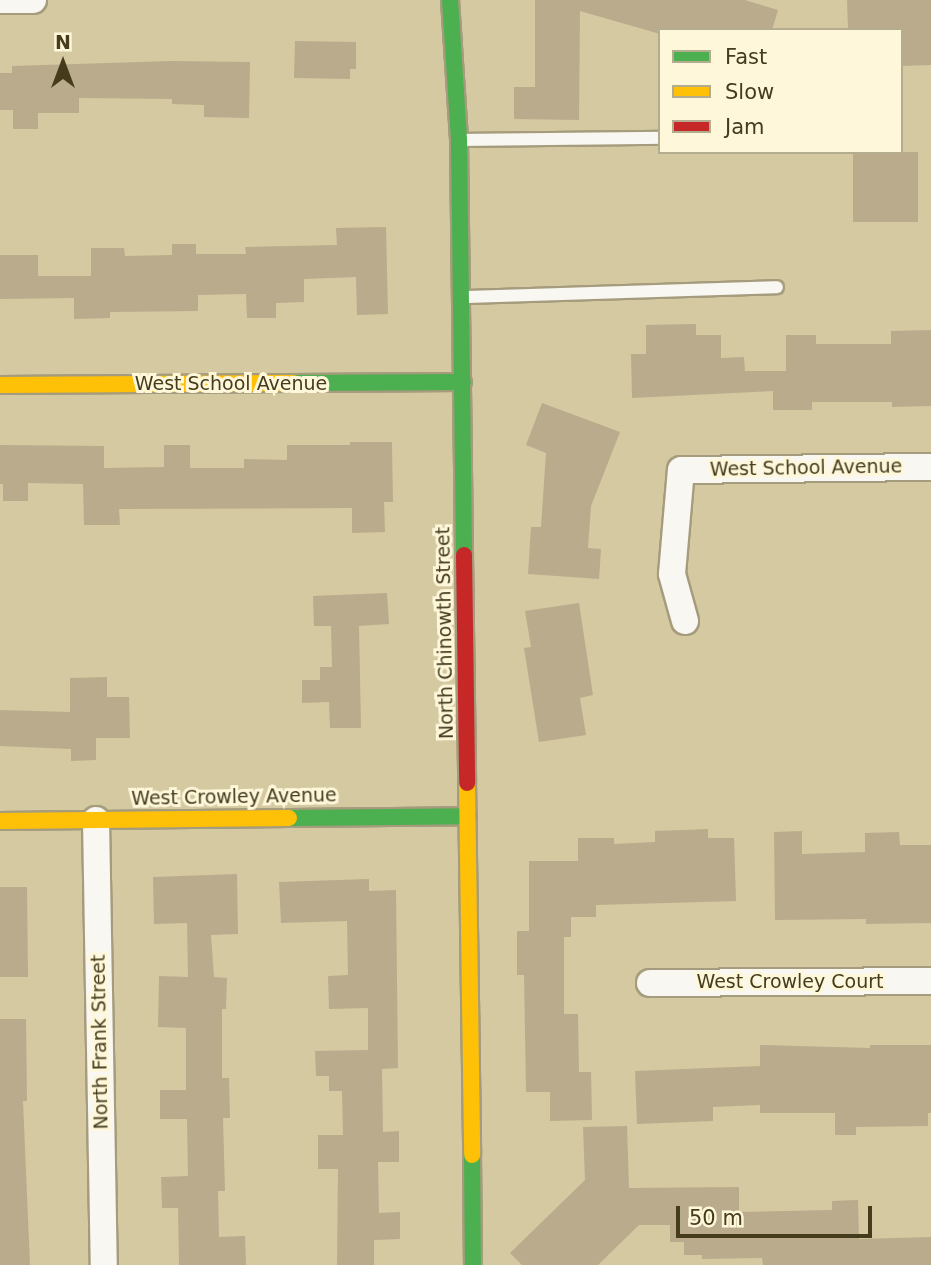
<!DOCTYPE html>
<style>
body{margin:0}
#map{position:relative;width:931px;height:1265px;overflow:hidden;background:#d4c9a1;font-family:"DejaVu Sans",sans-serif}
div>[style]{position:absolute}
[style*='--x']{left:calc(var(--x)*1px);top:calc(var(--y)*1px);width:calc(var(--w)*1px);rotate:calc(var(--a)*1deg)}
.building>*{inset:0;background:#baab8c}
.roads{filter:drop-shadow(2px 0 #a59c7d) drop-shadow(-2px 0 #a59c7d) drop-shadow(0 2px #a59c7d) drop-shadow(0 -2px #a59c7d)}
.lane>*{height:12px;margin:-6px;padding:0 6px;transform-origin:6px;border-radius:6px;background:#f9f7f1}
.street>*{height:26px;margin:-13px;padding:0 13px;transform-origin:13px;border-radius:13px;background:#f9f7f1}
.fast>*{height:16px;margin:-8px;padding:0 8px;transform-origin:8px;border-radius:8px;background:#4caf50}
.slow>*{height:16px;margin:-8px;padding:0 8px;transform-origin:8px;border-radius:8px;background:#ffc107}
.jam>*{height:16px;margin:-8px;padding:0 8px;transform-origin:8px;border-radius:8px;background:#c62828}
span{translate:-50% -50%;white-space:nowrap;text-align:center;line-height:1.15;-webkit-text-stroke:6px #fff7da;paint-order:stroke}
.street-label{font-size:19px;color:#443c1d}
.legend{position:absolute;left:658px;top:28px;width:245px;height:126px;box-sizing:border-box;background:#fff7da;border:2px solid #b4ac8e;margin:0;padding:9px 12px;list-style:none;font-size:21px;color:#443c1d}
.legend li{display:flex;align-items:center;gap:14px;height:35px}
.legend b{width:35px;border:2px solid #b4ac8e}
.north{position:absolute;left:28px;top:28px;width:70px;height:70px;-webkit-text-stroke:5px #fff7da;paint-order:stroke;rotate:0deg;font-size:19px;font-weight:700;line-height:28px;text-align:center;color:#443c1d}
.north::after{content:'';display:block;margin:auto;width:24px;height:32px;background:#443c1d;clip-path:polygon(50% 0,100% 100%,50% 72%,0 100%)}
.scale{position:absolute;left:676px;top:1206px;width:196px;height:32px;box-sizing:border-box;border:4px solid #443c1d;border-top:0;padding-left:9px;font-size:21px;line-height:24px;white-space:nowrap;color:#443c1d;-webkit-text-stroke:5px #fff7da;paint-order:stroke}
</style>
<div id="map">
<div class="building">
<div style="clip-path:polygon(535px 0,745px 0,778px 10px,772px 30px,660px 30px,660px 34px,580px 11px,579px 120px,514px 119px,514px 87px,535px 87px)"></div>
<div style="clip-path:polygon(847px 0,931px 0,931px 65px,901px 66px,901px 28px,848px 29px)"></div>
<div style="clip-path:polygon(295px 41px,356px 42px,356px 69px,350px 69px,350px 79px,294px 78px)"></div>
<div style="clip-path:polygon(172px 61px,250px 62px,249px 118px,204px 117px,204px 105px,172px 104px,172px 99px,79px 98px,79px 113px,38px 113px,38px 129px,13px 129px,13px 110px,0 110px,0 73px,12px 73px,12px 66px)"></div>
<div style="clip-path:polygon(853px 152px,918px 152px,918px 222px,853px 222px)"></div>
<div style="clip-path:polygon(386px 227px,388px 314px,357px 315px,356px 277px,304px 279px,304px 302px,276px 303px,276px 318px,247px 318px,246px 294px,198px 295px,198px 311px,110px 312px,110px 318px,74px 319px,74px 298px,0 299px,0 255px,38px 255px,38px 276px,91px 276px,91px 248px,124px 248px,125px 256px,172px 255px,172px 244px,196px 244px,196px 254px,246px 254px,245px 247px,337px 245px,336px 228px)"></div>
<div style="clip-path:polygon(696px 324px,696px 335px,721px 335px,721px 358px,744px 357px,745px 371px,786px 371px,786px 335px,816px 335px,816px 344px,891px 344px,891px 331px,931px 330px,931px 406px,892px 407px,892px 402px,812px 402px,812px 410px,773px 410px,773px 391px,632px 398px,631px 354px,646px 354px,646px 325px)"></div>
<div style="clip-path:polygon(542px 403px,620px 432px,591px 506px,588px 548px,601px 549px,599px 579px,528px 574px,531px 527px,541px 527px,546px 453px,526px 445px)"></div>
<div style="clip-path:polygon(350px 442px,392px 442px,393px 502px,384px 502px,385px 532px,352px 533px,352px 508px,119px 509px,120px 525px,84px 525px,83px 484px,28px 483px,28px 501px,3px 501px,3px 484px,0 484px,0 445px,104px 446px,104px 468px,164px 467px,164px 445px,190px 445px,190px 468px,244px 468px,244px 459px,287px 460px,287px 445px,350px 445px)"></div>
<div style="clip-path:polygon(387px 593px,389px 624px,359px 626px,361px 728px,330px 728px,329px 702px,302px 703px,302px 680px,320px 680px,320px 667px,332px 667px,331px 626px,314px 626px,313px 596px)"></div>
<div style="clip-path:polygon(579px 603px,593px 695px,580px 698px,586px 735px,539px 742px,524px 648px,531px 647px,525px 611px)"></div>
<div style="clip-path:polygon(107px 677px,107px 697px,129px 697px,130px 738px,96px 738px,96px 760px,71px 761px,71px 749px,0 746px,0 710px,70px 712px,70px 678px)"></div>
<div style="clip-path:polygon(708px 829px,708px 838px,734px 838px,736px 901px,596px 905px,596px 917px,571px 917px,571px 937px,564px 937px,564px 1014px,578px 1014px,579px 1072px,591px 1072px,592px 1120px,550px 1121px,550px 1092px,526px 1092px,524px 975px,517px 975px,517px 931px,529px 931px,529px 861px,578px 861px,578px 838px,614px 838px,614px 844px,655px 842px,655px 831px)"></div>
<div style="clip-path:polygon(802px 831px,802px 854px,865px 852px,865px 833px,899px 832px,900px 845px,931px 845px,931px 923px,866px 924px,866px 919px,775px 920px,774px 832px)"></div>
<div style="clip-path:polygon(237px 874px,238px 934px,211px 935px,214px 977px,227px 978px,226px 1009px,222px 1009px,222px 1078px,229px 1078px,230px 1118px,223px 1118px,225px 1191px,218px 1191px,219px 1237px,245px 1236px,246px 1265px,179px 1265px,178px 1208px,162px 1208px,161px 1177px,188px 1176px,187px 1119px,160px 1119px,160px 1090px,186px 1090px,186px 1028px,158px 1027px,159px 976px,188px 977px,187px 923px,154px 924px,153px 877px)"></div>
<div style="clip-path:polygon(369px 879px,369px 891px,396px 890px,398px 1068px,382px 1069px,383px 1132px,399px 1131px,399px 1162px,378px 1162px,379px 1213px,400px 1212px,400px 1239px,374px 1240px,374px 1265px,337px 1265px,338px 1169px,318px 1169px,318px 1135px,343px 1135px,342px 1091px,329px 1091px,329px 1076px,316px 1076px,315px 1051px,368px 1050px,368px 1008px,329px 1009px,328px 976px,348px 975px,347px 921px,281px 923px,279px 882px)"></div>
<div style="clip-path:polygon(0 887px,27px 887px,28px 977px,0 977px)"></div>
<div style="clip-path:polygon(0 1019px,26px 1019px,27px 1101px,23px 1101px,30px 1265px,0 1265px)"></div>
<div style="clip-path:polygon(760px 1045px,870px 1048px,870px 1045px,931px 1045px,931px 1113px,928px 1113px,928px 1126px,856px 1127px,856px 1135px,835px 1135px,835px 1113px,760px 1113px,760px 1105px,713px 1107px,713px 1121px,637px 1124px,635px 1071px,760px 1066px)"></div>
<div style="clip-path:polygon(627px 1126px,629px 1188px,739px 1187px,739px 1212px,832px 1210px,832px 1201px,858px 1200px,859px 1239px,931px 1237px,931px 1265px,763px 1265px,762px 1258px,702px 1259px,702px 1255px,684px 1255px,684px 1242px,670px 1242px,670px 1225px,639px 1225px,598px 1265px,522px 1265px,510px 1253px,585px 1180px,583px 1127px)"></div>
</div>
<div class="roads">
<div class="lane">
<div style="--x:463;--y:140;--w:197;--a:-0.6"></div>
<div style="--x:465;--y:297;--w:312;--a:-1.8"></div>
</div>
<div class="street">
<div style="--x:0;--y:0;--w:33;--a:0"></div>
<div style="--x:685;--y:621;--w:49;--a:-105.5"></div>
<div style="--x:672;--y:574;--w:104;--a:-85.1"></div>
<div style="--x:681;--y:470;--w:250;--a:-0.7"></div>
<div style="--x:96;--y:820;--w:445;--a:89"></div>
<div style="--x:650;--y:983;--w:281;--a:-0.4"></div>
</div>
<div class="fast">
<div style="--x:450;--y:0;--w:141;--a:86.3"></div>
<div style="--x:459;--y:141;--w:414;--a:89.3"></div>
<div style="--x:293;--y:383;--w:170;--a:-0.3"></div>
<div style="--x:289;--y:818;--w:179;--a:-0.6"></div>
<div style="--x:472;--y:1155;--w:110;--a:89.5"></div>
</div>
<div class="slow">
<div style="--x:0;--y:385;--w:293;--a:-0.4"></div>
<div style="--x:467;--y:783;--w:372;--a:89.2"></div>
<div style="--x:0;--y:821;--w:289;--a:-0.6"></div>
</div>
<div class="jam">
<div style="--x:464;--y:555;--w:228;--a:89.2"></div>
</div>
</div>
<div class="street-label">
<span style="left:231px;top:384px">West School Avenue</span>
<span style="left:806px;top:468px;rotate:-1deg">West School Avenue</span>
<span style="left:445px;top:633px;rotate:-91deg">North Chinowth Street</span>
<span style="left:234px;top:797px;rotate:-1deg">West Crowley Avenue</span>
<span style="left:790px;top:982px">West Crowley Court</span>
<span style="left:100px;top:1042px;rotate:-91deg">North Frank Street</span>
</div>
<ul class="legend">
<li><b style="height:9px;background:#4caf50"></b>Fast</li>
<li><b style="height:9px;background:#ffc107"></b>Slow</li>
<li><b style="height:9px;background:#c62828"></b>Jam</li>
</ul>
<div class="north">N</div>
<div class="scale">50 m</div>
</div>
